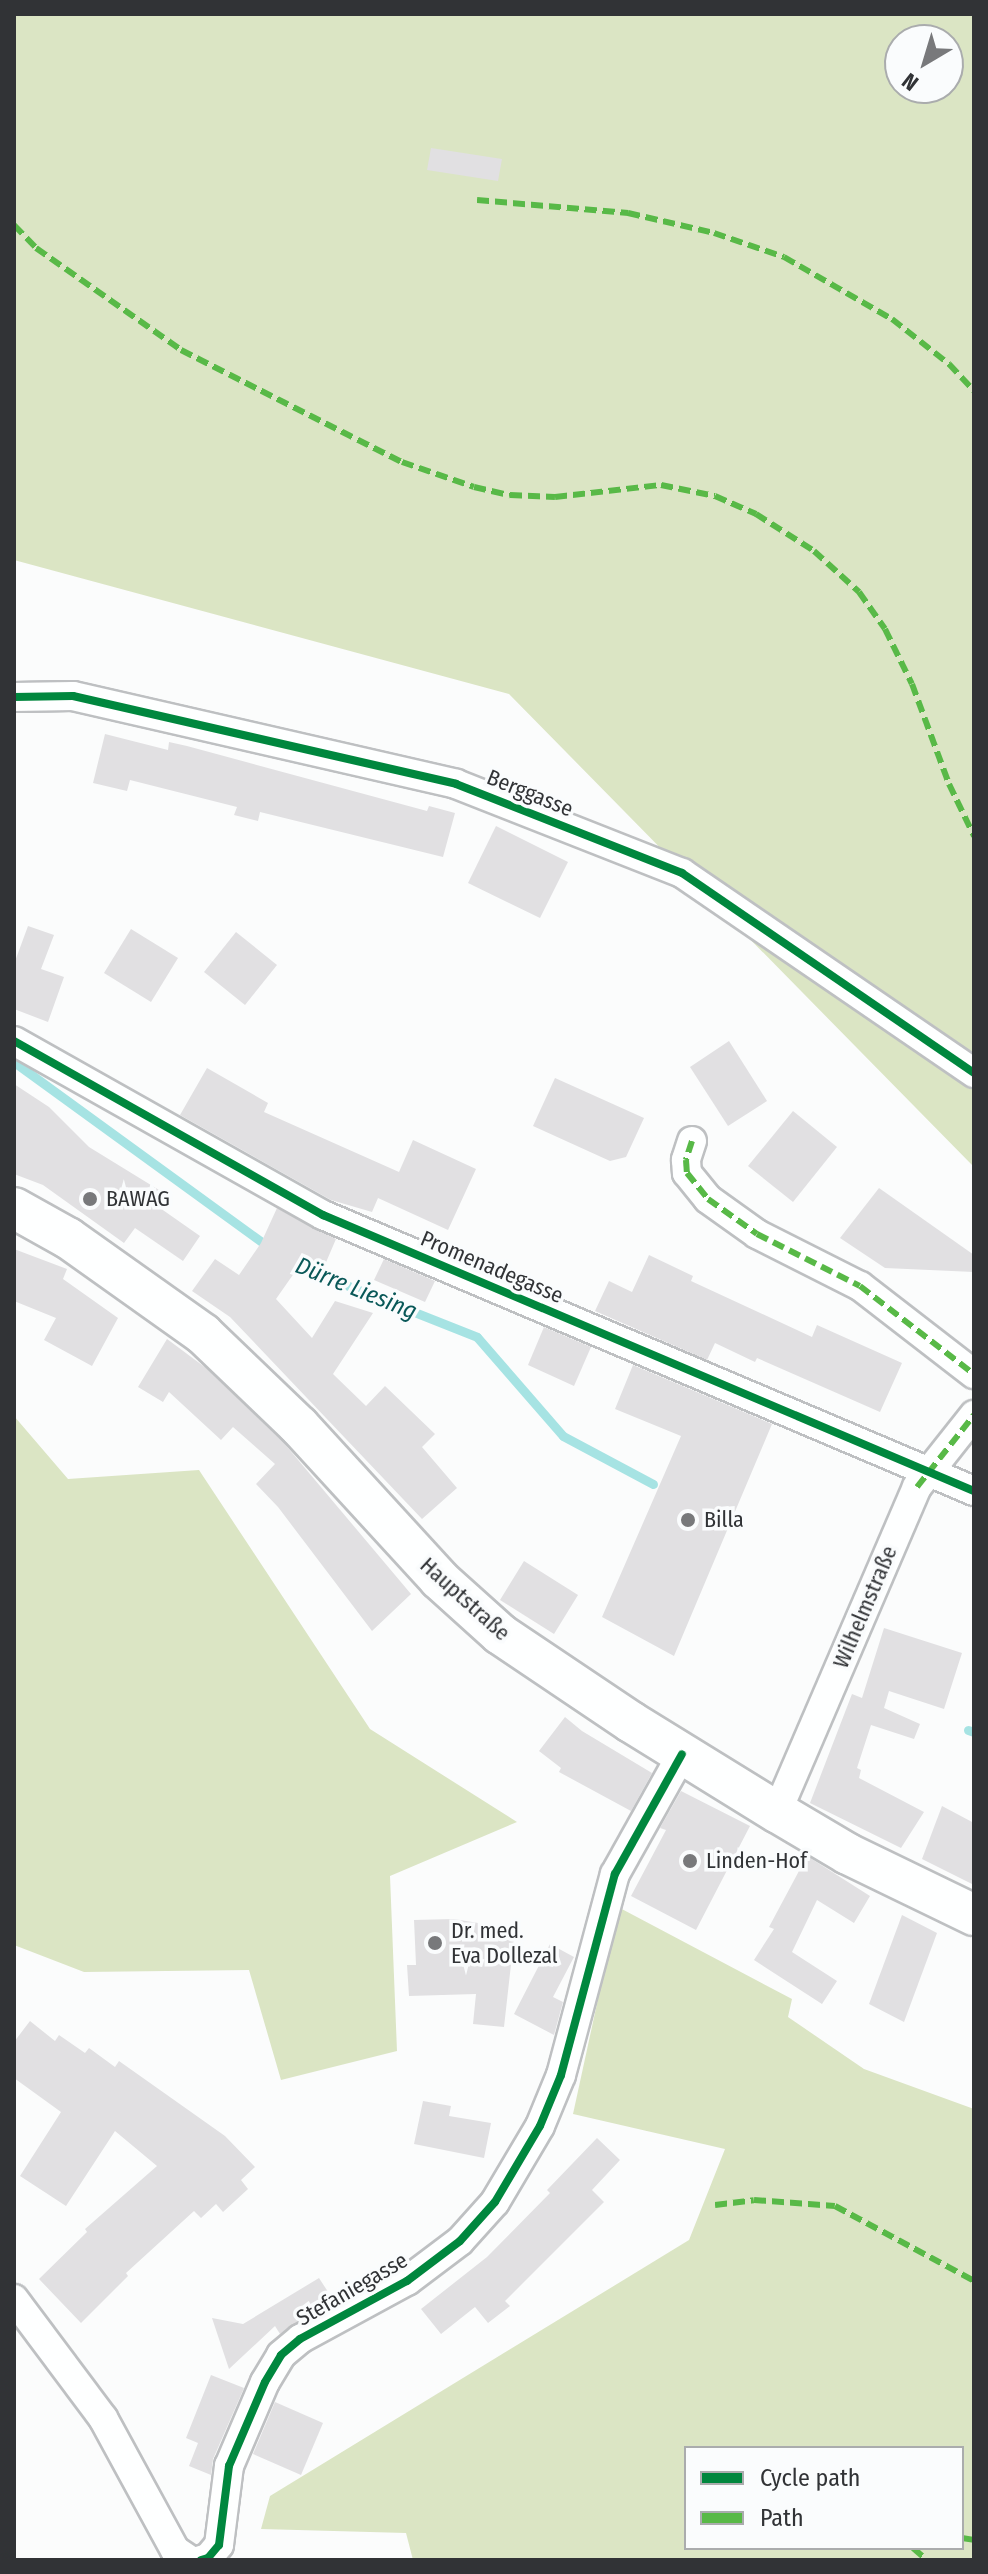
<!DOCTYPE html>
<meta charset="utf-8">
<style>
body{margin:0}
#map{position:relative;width:988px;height:2574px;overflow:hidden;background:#fbfcfc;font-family:"Fira Sans Condensed",sans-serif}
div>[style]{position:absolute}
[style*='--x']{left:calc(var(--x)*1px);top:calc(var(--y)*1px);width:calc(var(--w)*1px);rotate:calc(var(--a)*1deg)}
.green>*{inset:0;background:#dbe5c4}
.stream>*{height:9px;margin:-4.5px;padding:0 4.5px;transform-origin:4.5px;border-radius:4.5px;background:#a6e3e3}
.building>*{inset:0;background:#e1e0e2}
.roads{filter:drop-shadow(2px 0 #bec0c2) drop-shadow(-2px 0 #bec0c2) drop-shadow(0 2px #bec0c2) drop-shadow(0 -2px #bec0c2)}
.street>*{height:28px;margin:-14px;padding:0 14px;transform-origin:14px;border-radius:14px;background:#feffff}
.secondary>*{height:40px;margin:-20px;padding:0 20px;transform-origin:20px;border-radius:20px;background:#feffff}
.quiet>*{height:6px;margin-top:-3px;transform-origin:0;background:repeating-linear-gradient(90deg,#58b947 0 12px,transparent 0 18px)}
.cycleway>*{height:8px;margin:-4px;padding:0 4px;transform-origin:4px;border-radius:4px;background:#00873e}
.dots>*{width:22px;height:22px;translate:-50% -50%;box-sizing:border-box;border:4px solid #fafcfd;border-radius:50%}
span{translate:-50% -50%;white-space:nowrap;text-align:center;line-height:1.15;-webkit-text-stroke:7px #fafcfd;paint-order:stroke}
.street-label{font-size:22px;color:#313336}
.poi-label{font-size:22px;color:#313336}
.left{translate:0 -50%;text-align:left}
.water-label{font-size:24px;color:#095858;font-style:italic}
.frame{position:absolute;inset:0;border:16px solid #313336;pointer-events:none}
.legend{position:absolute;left:684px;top:2446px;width:280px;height:104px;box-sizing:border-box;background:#fafcfd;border:2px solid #aaacad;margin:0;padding:10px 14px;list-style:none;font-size:24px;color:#313336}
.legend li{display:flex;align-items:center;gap:16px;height:40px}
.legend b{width:40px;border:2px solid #aaacad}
.north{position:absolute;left:884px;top:24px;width:80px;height:80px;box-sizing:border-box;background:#fafcfd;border:2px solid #aaacad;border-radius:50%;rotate:218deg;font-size:22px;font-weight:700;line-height:32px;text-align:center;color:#313336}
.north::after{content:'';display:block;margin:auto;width:28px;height:36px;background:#78797b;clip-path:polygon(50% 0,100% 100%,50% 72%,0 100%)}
</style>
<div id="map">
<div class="green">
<div style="clip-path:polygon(evenodd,14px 14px,974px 14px,974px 1167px,509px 694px,14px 560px,14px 14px,900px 40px,948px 40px,948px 88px,900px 88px,900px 40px)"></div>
<div style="clip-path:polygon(14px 1416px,68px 1479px,199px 1470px,370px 1729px,517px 1822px,390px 1876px,397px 2051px,281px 2080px,249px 1970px,84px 1972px,14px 1945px)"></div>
<div style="clip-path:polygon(evenodd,618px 1907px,792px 1999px,788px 2017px,864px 2069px,974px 2109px,974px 2560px,413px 2560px,406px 2533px,261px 2529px,270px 2496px,689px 2240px,725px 2149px,573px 2114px,618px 1907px,686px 2448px,962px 2448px,962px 2548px,686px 2548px,686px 2448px)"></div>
</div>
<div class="stream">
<div style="--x:14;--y:1062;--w:316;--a:36"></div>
<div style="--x:288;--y:1262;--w:203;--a:21.6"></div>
<div style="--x:477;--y:1337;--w:131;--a:49"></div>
<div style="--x:563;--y:1436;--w:102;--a:28.1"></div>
<div style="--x:968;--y:1730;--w:6;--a:18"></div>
</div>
<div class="building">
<div style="clip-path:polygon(431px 148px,502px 159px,498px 181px,427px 170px)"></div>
<div style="clip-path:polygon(105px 734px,168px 750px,169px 742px,187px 746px,427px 811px,429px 806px,455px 813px,443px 857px,260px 812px,258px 821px,234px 815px,237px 807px,130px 780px,127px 791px,93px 783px)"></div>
<div style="clip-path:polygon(496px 826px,568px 862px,540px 918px,468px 883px)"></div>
<div style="clip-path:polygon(28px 926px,54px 935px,41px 969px,64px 977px,48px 1022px,14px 1009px,14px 964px)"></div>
<div style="clip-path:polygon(131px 929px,178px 958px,151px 1002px,104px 973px)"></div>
<div style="clip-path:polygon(236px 932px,277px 965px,245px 1005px,204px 972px)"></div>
<div style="clip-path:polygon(729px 1041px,767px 1101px,728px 1126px,690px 1067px)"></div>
<div style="clip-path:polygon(207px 1068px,268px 1103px,264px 1112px,399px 1172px,413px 1140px,476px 1169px,448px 1230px,378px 1198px,372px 1212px,331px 1200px,180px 1115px)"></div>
<div style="clip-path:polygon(555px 1078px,644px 1118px,626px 1157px,610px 1161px,533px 1126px)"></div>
<div style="clip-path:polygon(14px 1084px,49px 1107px,89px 1147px,159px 1190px,150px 1201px,200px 1236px,183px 1261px,135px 1228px,124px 1243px,43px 1185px,14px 1174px)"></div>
<div style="clip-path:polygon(793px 1111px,837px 1147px,793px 1202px,748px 1166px)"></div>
<div style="clip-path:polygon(879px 1188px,974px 1255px,974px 1272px,885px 1268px,840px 1238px)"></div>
<div style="clip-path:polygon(277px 1208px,336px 1239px,324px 1267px,304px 1259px,276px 1299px,312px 1338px,335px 1301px,373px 1313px,333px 1374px,366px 1406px,385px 1386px,435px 1434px,422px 1447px,457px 1488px,422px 1519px,230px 1317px,192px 1291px,215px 1259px,239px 1275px,261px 1243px)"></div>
<div style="clip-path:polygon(14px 1249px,67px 1269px,63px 1279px,118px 1318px,92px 1366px,44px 1340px,56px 1318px,14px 1301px)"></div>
<div style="clip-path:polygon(649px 1255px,693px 1276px,691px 1281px,812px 1337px,817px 1325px,902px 1363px,880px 1412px,757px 1358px,755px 1362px,715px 1343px,707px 1360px,595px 1311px,609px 1281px,632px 1292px)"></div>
<div style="clip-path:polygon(384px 1259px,435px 1281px,425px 1302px,374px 1280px)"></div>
<div style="clip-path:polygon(544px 1327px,591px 1347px,574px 1386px,528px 1365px)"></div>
<div style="clip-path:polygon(167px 1339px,206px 1368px,283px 1442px,411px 1594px,372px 1631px,278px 1507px,256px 1484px,275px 1464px,233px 1427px,221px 1440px,169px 1392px,163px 1402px,138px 1387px)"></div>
<div style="clip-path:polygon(633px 1365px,772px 1424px,674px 1656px,602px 1617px,681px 1436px,615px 1409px)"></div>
<div style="clip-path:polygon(524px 1561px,578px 1595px,554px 1634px,500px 1600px)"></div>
<div style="clip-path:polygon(884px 1628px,962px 1653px,944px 1709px,889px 1691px,884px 1708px,920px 1724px,914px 1739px,871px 1725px,857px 1768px,861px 1770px,859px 1778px,924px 1812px,901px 1848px,810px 1803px,852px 1694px,862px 1698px)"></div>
<div style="clip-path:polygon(565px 1717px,582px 1731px,652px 1773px,631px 1811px,559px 1772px,561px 1768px,539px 1751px)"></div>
<div style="clip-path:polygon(681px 1791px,750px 1826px,696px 1930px,631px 1896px,666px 1830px,660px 1828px)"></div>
<div style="clip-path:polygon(942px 1806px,974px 1823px,974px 1885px,922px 1859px)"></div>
<div style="clip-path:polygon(807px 1856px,870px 1896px,854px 1923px,817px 1900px,792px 1952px,837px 1981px,822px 2004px,754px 1960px,774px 1929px,769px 1927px)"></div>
<div style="clip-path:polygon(902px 1915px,937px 1933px,904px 2022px,869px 2004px)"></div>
<div style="clip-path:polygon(454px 1919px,515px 1929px,504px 2027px,473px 2024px,476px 1994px,409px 1996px,407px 1965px,416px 1965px,414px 1920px)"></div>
<div style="clip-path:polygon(550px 1944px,574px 1957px,553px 1997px,563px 2002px,554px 2035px,514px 2014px)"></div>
<div style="clip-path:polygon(30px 2021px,55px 2041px,59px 2035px,85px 2053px,89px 2048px,115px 2067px,119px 2061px,225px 2136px,255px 2167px,241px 2180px,248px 2189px,223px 2212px,216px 2204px,201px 2218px,194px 2211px,126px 2273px,128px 2276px,81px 2323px,39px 2279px,87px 2232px,85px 2229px,157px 2166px,115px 2131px,66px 2206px,20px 2176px,61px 2112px,14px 2078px,14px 2042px)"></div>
<div style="clip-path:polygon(423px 2101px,451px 2106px,449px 2116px,491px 2123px,484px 2158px,414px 2144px)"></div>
<div style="clip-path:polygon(597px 2138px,620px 2160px,592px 2190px,604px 2202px,505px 2301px,510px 2306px,488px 2323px,475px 2307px,441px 2334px,421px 2309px,487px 2257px,550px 2193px,547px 2190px)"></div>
<div style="clip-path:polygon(319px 2278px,334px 2301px,280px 2334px,275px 2326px,229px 2369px,212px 2318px,243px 2324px)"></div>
<div style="clip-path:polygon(211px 2375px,244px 2388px,213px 2459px,211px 2475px,189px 2466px,198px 2443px,186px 2438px)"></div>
<div style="clip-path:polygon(275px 2402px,323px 2423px,301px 2475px,253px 2454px)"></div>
</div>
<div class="roads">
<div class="street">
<div style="--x:14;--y:697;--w:59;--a:-1"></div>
<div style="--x:73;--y:696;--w:393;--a:12.9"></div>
<div style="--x:456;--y:784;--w:243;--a:21.5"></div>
<div style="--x:682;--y:873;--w:354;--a:34.4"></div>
<div style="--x:14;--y:1041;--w:355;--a:29.4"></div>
<div style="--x:323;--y:1215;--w:707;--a:22.98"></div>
<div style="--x:692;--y:1141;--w:20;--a:108"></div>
<div style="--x:686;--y:1160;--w:13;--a:86"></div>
<div style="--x:687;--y:1173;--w:33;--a:51"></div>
<div style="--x:708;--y:1199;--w:60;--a:35.5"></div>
<div style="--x:757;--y:1234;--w:115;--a:26.8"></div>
<div style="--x:860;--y:1286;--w:144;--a:37.7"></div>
<div style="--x:777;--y:1812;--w:354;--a:-66.7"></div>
<div style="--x:917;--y:1487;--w:92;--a:-51.6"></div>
<div style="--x:14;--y:2299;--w:149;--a:53.2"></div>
<div style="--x:103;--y:2418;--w:150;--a:61.4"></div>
<div style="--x:175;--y:2550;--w:18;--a:34"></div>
<div style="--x:201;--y:2560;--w:7;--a:-16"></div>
<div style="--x:208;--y:2558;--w:17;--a:-50"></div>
<div style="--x:219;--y:2545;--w:80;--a:-82.8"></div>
<div style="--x:229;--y:2466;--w:91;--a:-66.8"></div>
<div style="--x:265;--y:2382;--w:31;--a:-59"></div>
<div style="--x:281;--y:2355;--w:25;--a:-40"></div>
<div style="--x:300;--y:2339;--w:122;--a:-28.5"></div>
<div style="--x:407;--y:2281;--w:66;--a:-37"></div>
<div style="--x:460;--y:2241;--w:52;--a:-48.1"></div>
<div style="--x:495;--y:2202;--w:88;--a:-59.4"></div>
<div style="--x:540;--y:2126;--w:55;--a:-67.6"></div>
<div style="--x:561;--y:2075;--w:208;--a:-75"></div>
<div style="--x:615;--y:1874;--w:137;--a:-60.8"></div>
</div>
<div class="secondary">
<div style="--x:14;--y:1208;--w:62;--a:29.1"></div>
<div style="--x:68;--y:1238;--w:166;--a:35.4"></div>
<div style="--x:203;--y:1334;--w:133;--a:43.8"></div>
<div style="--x:299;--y:1426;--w:207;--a:47.5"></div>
<div style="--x:439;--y:1579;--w:82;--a:42"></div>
<div style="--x:500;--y:1634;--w:158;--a:33.9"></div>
<div style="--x:631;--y:1722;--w:172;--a:31.7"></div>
<div style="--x:777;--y:1812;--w:82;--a:30.6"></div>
<div style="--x:848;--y:1854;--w:140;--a:25.8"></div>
</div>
</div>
<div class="quiet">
<div style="--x:477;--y:200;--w:152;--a:4.9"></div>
<div style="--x:628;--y:213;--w:88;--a:13.1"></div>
<div style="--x:714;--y:233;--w:74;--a:18.9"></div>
<div style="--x:784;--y:257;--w:125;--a:29.9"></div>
<div style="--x:892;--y:319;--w:73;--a:38.3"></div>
<div style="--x:949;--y:364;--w:37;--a:47"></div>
<div style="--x:14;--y:225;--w:32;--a:46"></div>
<div style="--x:36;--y:248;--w:177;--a:35.1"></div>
<div style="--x:181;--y:350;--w:248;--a:26.9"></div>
<div style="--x:402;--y:462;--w:76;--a:19.1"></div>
<div style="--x:474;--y:487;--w:37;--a:13"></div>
<div style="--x:510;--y:495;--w:45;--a:2.5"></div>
<div style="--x:555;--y:497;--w:107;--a:-6.5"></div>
<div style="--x:661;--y:485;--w:55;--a:11.5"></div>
<div style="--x:715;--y:496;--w:45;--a:23.7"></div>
<div style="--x:756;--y:514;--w:69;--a:32.5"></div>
<div style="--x:814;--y:551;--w:61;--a:42.3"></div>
<div style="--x:859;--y:592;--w:45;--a:54.9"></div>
<div style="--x:885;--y:629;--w:61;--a:63.9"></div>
<div style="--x:912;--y:684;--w:107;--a:69.7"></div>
<div style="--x:949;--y:784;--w:58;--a:64.3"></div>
<div style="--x:692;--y:1141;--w:20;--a:108"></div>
<div style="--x:686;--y:1160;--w:13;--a:86"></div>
<div style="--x:687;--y:1173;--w:33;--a:51"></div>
<div style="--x:708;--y:1199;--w:60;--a:35.5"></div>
<div style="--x:757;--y:1234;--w:115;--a:26.8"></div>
<div style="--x:860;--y:1286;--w:144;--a:37.7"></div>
<div style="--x:917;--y:1487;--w:92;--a:-51.6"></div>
<div style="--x:715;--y:2205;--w:39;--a:-7"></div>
<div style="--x:754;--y:2200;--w:81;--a:4.2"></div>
<div style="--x:835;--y:2206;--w:158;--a:28.3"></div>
<div style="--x:962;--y:2538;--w:12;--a:9"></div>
<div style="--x:913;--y:2548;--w:18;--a:41"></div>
</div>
<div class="cycleway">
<div style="--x:14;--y:697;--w:59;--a:-1"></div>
<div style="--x:73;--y:696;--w:393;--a:12.9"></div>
<div style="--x:456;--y:784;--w:243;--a:21.5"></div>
<div style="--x:682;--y:873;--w:354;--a:34.4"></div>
<div style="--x:14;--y:1041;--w:355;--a:29.4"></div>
<div style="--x:323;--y:1215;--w:707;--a:22.98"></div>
<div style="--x:201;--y:2560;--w:7;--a:-16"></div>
<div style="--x:208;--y:2558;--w:17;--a:-50"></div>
<div style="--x:219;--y:2545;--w:80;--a:-82.8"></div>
<div style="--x:229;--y:2466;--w:91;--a:-66.8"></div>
<div style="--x:265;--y:2382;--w:31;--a:-59"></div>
<div style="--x:281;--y:2355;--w:25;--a:-40"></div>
<div style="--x:300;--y:2339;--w:122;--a:-28.5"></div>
<div style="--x:407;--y:2281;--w:66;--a:-37"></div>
<div style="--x:460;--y:2241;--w:52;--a:-48.1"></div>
<div style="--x:495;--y:2202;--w:88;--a:-59.4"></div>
<div style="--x:540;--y:2126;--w:55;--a:-67.6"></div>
<div style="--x:561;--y:2075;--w:208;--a:-75"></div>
<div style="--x:615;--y:1874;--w:137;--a:-60.8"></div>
</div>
<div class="dots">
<div style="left:90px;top:1199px;background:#78797b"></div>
<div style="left:688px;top:1520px;background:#78797b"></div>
<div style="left:690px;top:1861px;background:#78797b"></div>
<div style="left:435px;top:1943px;background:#78797b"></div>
</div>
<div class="street-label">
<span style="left:530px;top:793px;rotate:22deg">Berggasse</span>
<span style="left:492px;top:1267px;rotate:23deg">Promenadegasse</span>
<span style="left:465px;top:1599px;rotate:42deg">Hauptstraße</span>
<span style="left:865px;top:1607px;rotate:-67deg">Wilhelmstraße</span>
<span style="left:352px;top:2289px;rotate:-30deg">Stefaniegasse</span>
</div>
<div class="poi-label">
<span class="left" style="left:106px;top:1199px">BAWAG</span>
<span class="left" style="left:704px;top:1520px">Billa</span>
<span class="left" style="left:706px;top:1861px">Linden-Hof</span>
<span class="left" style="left:451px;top:1943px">Dr. med.<br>Eva Dollezal</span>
</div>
<div class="water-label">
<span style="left:356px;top:1289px;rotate:22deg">Dürre Liesing</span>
</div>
<div class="frame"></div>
<ul class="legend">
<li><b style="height:10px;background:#00873e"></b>Cycle path</li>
<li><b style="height:10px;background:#58b947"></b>Path</li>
</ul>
<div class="north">N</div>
</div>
